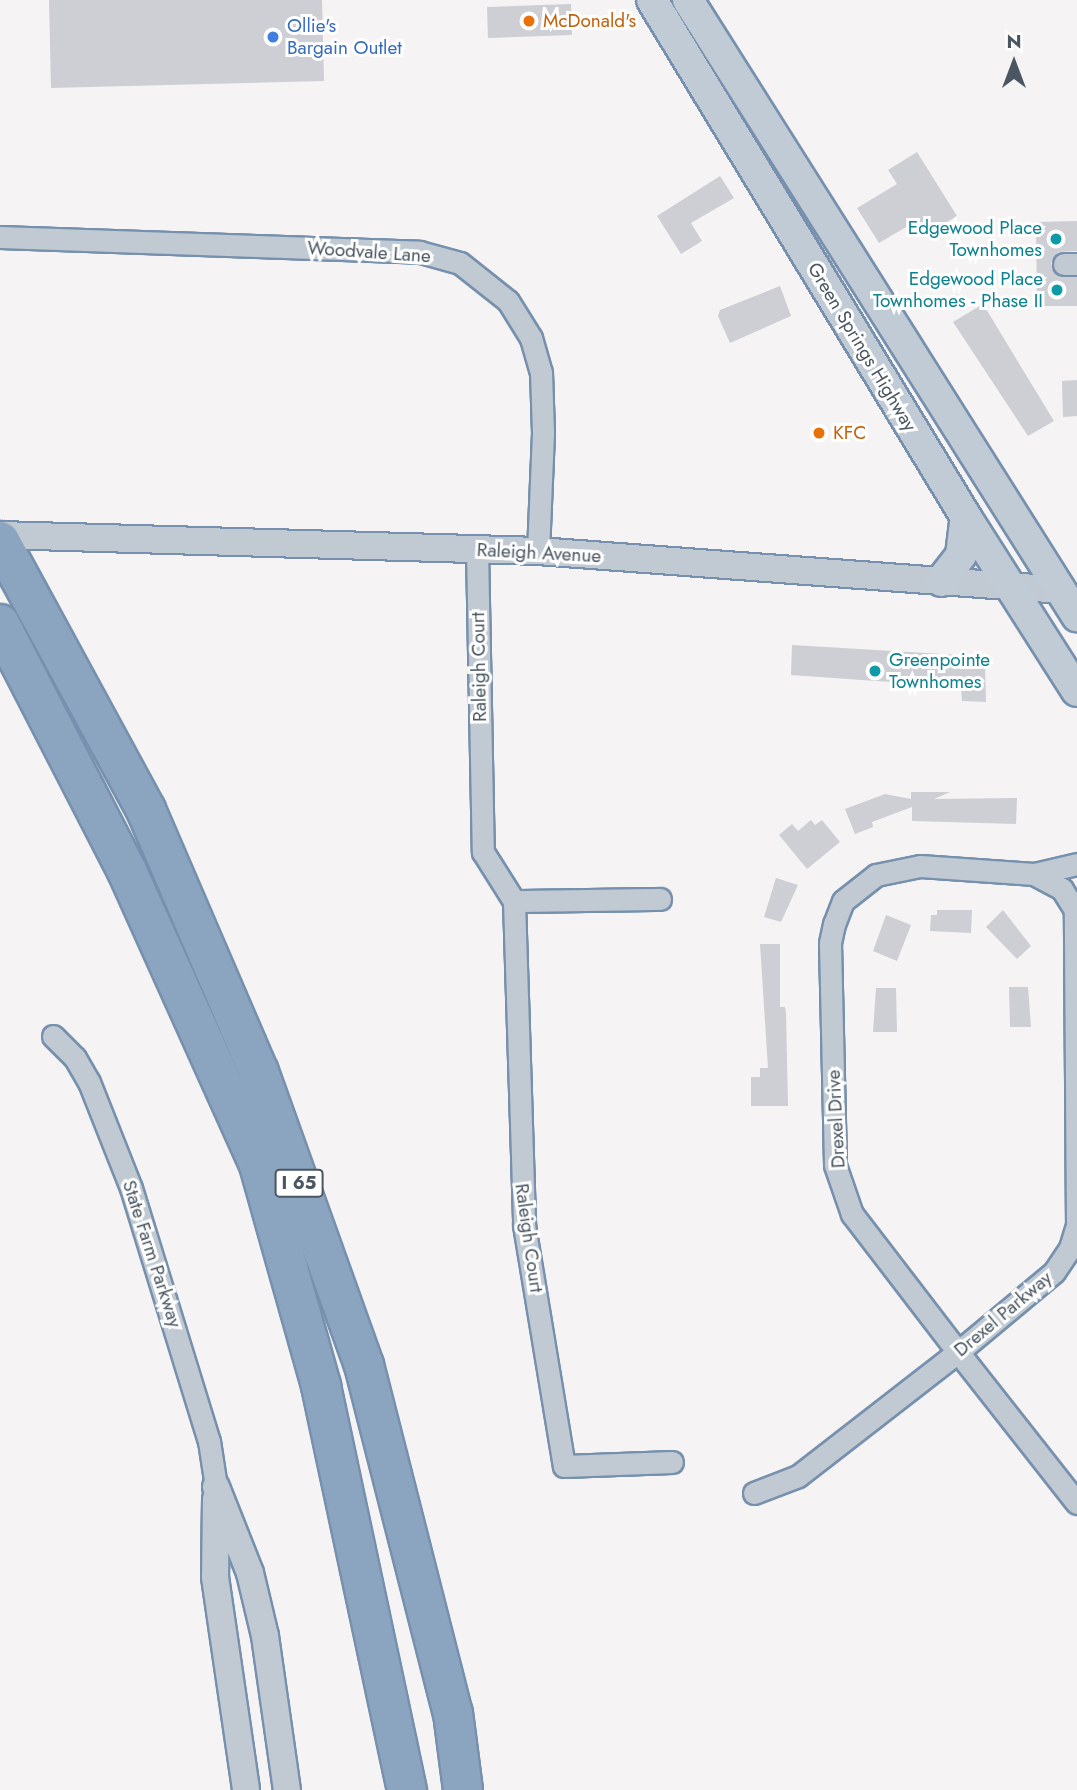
<!DOCTYPE html>
<style>
body{margin:0}
#map{position:relative;width:1077px;height:1790px;overflow:hidden;background:#f5f3f3;font-family:Jost,sans-serif}
div>[style]{position:absolute}
[style*='--x']{left:calc(var(--x)*1px);top:calc(var(--y)*1px);width:calc(var(--w)*1px);rotate:calc(var(--a)*1deg)}
.building>*{inset:0;background:#cdcfd5}
.roads{filter:drop-shadow(2px 0 #7690ad) drop-shadow(-2px 0 #7690ad) drop-shadow(0 2px #7690ad) drop-shadow(0 -2px #7690ad)}
.minor>*{height:21px;margin:-10.5px;padding:0 10.5px;transform-origin:10.5px;border-radius:10.5px;background:#c1cad2}
.tertiary>*{height:26px;margin:-13px;padding:0 13px;transform-origin:13px;border-radius:13px;background:#c1cad2}
.secondary>*{height:30px;margin:-15px;padding:0 15px;transform-origin:15px;border-radius:15px;background:#c1cbd6}
.motorway>*{height:38px;margin:-19px;padding:0 19px;transform-origin:19px;border-radius:19px;background:#8ba5c1}
.dots>*{width:19px;height:19px;translate:-50% -50%;box-sizing:border-box;border:4px solid #fff;border-radius:50%}
span{translate:-50% -50%;white-space:nowrap;text-align:center;line-height:1.15;-webkit-text-stroke:6px #fff;paint-order:stroke}
.shield-label span{padding:2px 5px;background:#fff;border:2px solid;border-radius:5px;-webkit-text-stroke-width:0}
.shield-label{font-size:18px;color:#4a5661;font-weight:700}
.food-label{font-size:19px;color:#c56008}
.left{translate:0 -50%;text-align:left}
.shop-label{font-size:19px;color:#366cbe}
.culture-label{font-size:19px;color:#0d838f}
.right{translate:-100% -50%;text-align:right}
.street-label{font-size:19px;color:#4a5661}
.north{position:absolute;left:979px;top:28px;width:70px;height:70px;-webkit-text-stroke:5px #fff;paint-order:stroke;rotate:0deg;font-size:19px;font-weight:700;line-height:28px;text-align:center;color:#4a5661}
.north::after{content:'';display:block;margin:auto;width:24px;height:32px;background:#4a5661;clip-path:polygon(50% 0,100% 100%,50% 72%,0 100%)}
</style>
<div id="map">
<div class="building">
<div style="clip-path:polygon(49px 0,322px 0,324px 81px,51px 88px)"></div>
<div style="clip-path:polygon(571px 4px,572px 35px,488px 38px,487px 7px)"></div>
<div style="clip-path:polygon(917px 152px,957px 216px,927px 234px,918px 220px,879px 243px,857px 208px,897px 184px,888px 170px)"></div>
<div style="clip-path:polygon(720px 176px,734px 198px,691px 223px,702px 241px,681px 254px,657px 216px)"></div>
<div style="clip-path:polygon(1077px 221px,1077px 251px,1058px 252px,1051px 263px,1058px 276px,1077px 277px,1077px 306px,1037px 306px,1036px 222px)"></div>
<div style="clip-path:polygon(780px 286px,791px 316px,730px 343px,718px 316px,720px 310px)"></div>
<div style="clip-path:polygon(983px 304px,1054px 421px,1028px 436px,953px 322px)"></div>
<div style="clip-path:polygon(1077px 380px,1077px 416px,1063px 417px,1062px 381px)"></div>
<div style="clip-path:polygon(792px 645px,960px 655px,959px 666px,985px 666px,986px 702px,962px 701px,961px 687px,791px 675px)"></div>
<div style="clip-path:polygon(911px 792px,950px 792px,934px 799px,1017px 798px,1016px 824px,912px 821px,912px 807px,872px 822px,873px 827px,855px 834px,845px 809px,885px 794px,911px 799px)"></div>
<div style="clip-path:polygon(811px 820px,815px 825px,822px 820px,840px 842px,807px 869px,779px 835px,792px 824px,798px 831px)"></div>
<div style="clip-path:polygon(776px 878px,798px 885px,781px 922px,764px 917px)"></div>
<div style="clip-path:polygon(937px 910px,972px 910px,971px 933px,930px 931px,931px 915px,937px 915px)"></div>
<div style="clip-path:polygon(1003px 910px,1031px 946px,1017px 959px,986px 927px)"></div>
<div style="clip-path:polygon(886px 915px,911px 925px,897px 961px,873px 951px)"></div>
<div style="clip-path:polygon(760px 944px,780px 944px,780px 1007px,785px 1007px,786px 1013px,788px 1106px,751px 1106px,751px 1077px,760px 1077px,760px 1068px,768px 1068px)"></div>
<div style="clip-path:polygon(1009px 987px,1028px 987px,1031px 1027px,1010px 1027px)"></div>
<div style="clip-path:polygon(876px 988px,896px 988px,897px 1032px,873px 1032px)"></div>
</div>
<div class="roads">
<div class="minor">
<div style="--x:0;--y:237;--w:420;--a:2"></div>
<div style="--x:420;--y:252;--w:41;--a:15.4"></div>
<div style="--x:460;--y:263;--w:61;--a:38.4"></div>
<div style="--x:508;--y:301;--w:44;--a:58.1"></div>
<div style="--x:531;--y:338;--w:35;--a:74"></div>
<div style="--x:541;--y:372;--w:61;--a:88.1"></div>
<div style="--x:543;--y:433;--w:118;--a:92.4"></div>
<div style="--x:1064;--y:264;--w:13;--a:0"></div>
<div style="--x:477;--y:549;--w:303;--a:88.9"></div>
<div style="--x:483;--y:852;--w:58;--a:57.7"></div>
<div style="--x:514;--y:901;--w:146;--a:-0.8"></div>
<div style="--x:1034;--y:874;--w:44;--a:-13.1"></div>
<div style="--x:514;--y:901;--w:324;--a:88.2"></div>
<div style="--x:524;--y:1225;--w:244;--a:80.6"></div>
<div style="--x:564;--y:1466;--w:108;--a:-2.1"></div>
<div style="--x:53;--y:1036;--w:31;--a:45"></div>
<div style="--x:75;--y:1058;--w:28;--a:60"></div>
<div style="--x:89;--y:1082;--w:114;--a:68.4"></div>
<div style="--x:131;--y:1188;--w:265;--a:72.9"></div>
<div style="--x:209;--y:1441;--w:47;--a:81.3"></div>
<div style="--x:754;--y:1493;--w:47;--a:-21.1"></div>
<div style="--x:798;--y:1476;--w:202;--a:-37.8"></div>
<div style="--x:958;--y:1352;--w:125;--a:-39.8"></div>
<div style="--x:1054;--y:1272;--w:29;--a:-56"></div>
<div style="--x:1070;--y:1248;--w:24;--a:-73"></div>
<div style="--x:1077;--y:1225;--w:315;--a:-90.4"></div>
<div style="--x:1075;--y:910;--w:25;--a:-122"></div>
<div style="--x:1062;--y:889;--w:32;--a:-152"></div>
<div style="--x:1034;--y:874;--w:114;--a:-176"></div>
<div style="--x:920;--y:866;--w:45;--a:168.4"></div>
<div style="--x:876;--y:875;--w:42;--a:141.8"></div>
<div style="--x:843;--y:901;--w:25;--a:111"></div>
<div style="--x:834;--y:924;--w:19;--a:102"></div>
<div style="--x:830;--y:943;--w:222;--a:88.7"></div>
<div style="--x:835;--y:1165;--w:52;--a:70.9"></div>
<div style="--x:852;--y:1214;--w:174;--a:52.5"></div>
<div style="--x:958;--y:1352;--w:192;--a:51.8"></div>
</div>
<div class="tertiary">
<div style="--x:0;--y:535;--w:538;--a:1.7"></div>
<div style="--x:538;--y:551;--w:525;--a:4.26"></div>
<div style="--x:216;--y:1487;--w:92;--a:68.4"></div>
<div style="--x:250;--y:1573;--w:65;--a:76.6"></div>
<div style="--x:265;--y:1636;--w:156;--a:81.9"></div>
<div style="--x:216;--y:1499;--w:78;--a:90.7"></div>
<div style="--x:215;--y:1577;--w:215;--a:81.7"></div>
</div>
<div class="secondary">
<div style="--x:652;--y:0;--w:605;--a:58.73"></div>
<div style="--x:966;--y:517;--w:206;--a:57.5"></div>
<div style="--x:688;--y:0;--w:729;--a:57.73"></div>
<div style="--x:941;--y:581;--w:33;--a:-52"></div>
<div style="--x:961;--y:555;--w:38;--a:-83"></div>
</div>
<div class="motorway">
<div style="--x:0;--y:541;--w:306;--a:61.5"></div>
<div style="--x:146;--y:810;--w:285;--a:66.7"></div>
<div style="--x:259;--y:1072;--w:311;--a:70.3"></div>
<div style="--x:364;--y:1365;--w:359;--a:75.7"></div>
<div style="--x:453;--y:1713;--w:78;--a:82.6"></div>
<div style="--x:0;--y:624;--w:278;--a:62.8"></div>
<div style="--x:127;--y:871;--w:322;--a:65.8"></div>
<div style="--x:259;--y:1165;--w:230;--a:74.3"></div>
<div style="--x:321;--y:1386;--w:413;--a:78"></div>
</div>
</div>
<div class="dots">
<div style="left:529px;top:21px;background:#e8710a"></div>
<div style="left:273px;top:37px;background:#3f7fe0"></div>
<div style="left:1056px;top:239px;background:#0f9aa8"></div>
<div style="left:1057px;top:290px;background:#0f9aa8"></div>
<div style="left:819px;top:433px;background:#e8710a"></div>
<div style="left:875px;top:671px;background:#0f9aa8"></div>
</div>
<div class="shield-label">
<span style="left:299px;top:1183px">I 65</span>
</div>
<div class="food-label">
<span class="left" style="left:543px;top:21px">McDonald's</span>
<span class="left" style="left:833px;top:433px">KFC</span>
</div>
<div class="shop-label">
<span class="left" style="left:287px;top:37px">Ollie's<br>Bargain Outlet</span>
</div>
<div class="culture-label">
<span class="right" style="left:1042px;top:239px">Edgewood Place<br>Townhomes</span>
<span class="right" style="left:1043px;top:290px">Edgewood Place<br>Townhomes - Phase II</span>
<span class="left" style="left:889px;top:671px">Greenpointe<br>Townhomes</span>
</div>
<div class="street-label">
<span style="left:369px;top:252px;rotate:4deg">Woodvale Lane</span>
<span style="left:862px;top:347px;rotate:59deg">Green Springs Highway</span>
<span style="left:539px;top:553px;rotate:3deg">Raleigh Avenue</span>
<span style="left:479px;top:667px;rotate:-91deg">Raleigh Court</span>
<span style="left:836px;top:1119px;rotate:-93deg">Drexel Drive</span>
<span style="left:529px;top:1238px;rotate:82deg">Raleigh Court</span>
<span style="left:152px;top:1254px;rotate:72deg">State Farm Parkway</span>
<span style="left:1003px;top:1314px;rotate:-40deg">Drexel Parkway</span>
</div>
<div class="north">N</div>
</div>
